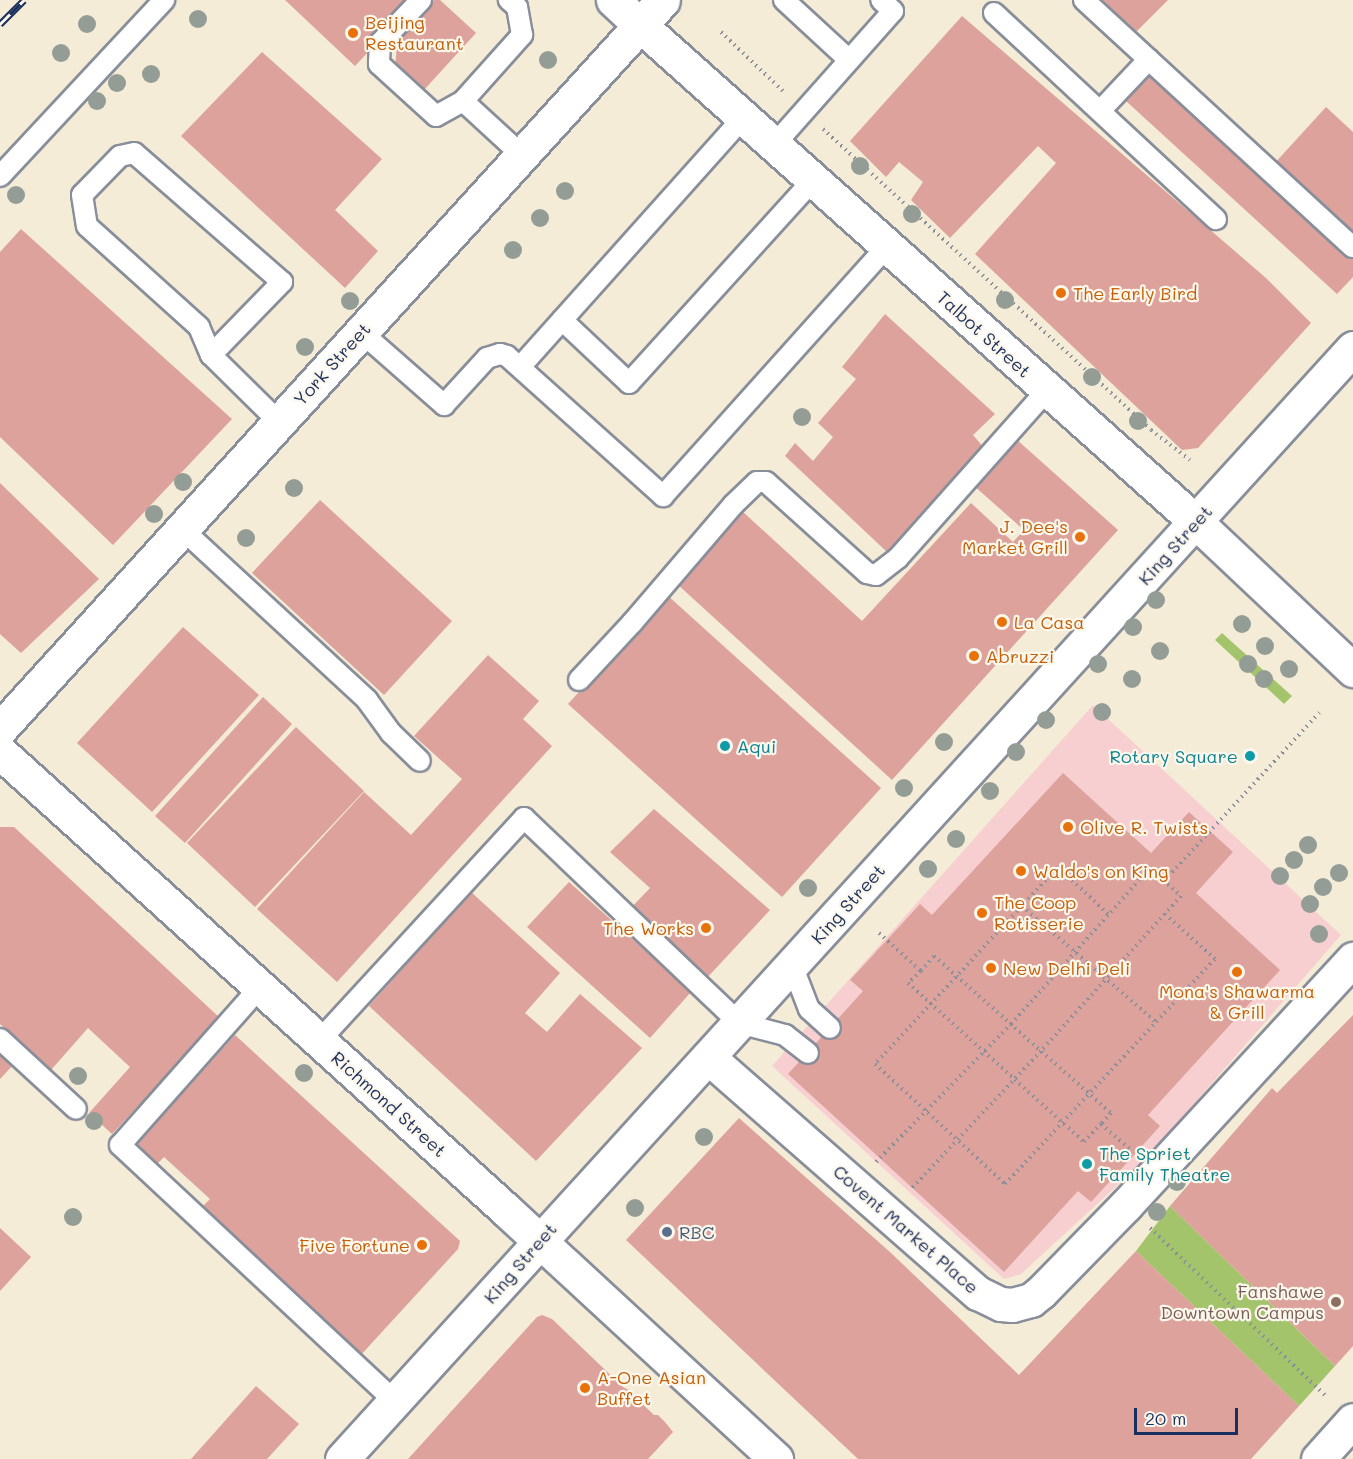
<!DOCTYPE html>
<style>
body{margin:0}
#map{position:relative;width:1353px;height:1459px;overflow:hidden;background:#f4ecd6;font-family:Mali,sans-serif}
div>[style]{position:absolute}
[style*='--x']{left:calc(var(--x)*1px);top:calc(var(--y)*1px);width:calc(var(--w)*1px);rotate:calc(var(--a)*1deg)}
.built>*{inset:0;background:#f7cfd0}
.green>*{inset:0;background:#a4c46c}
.building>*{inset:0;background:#dca29b}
.path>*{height:4px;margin-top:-2px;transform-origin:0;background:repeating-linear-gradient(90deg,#888e9a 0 1.5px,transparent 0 6px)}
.roads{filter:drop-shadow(2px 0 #888e9a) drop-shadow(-2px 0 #888e9a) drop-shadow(0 2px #888e9a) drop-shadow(0 -2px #888e9a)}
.service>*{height:20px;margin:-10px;padding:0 10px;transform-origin:10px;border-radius:10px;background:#fff}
.minor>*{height:33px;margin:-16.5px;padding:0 16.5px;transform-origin:16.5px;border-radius:16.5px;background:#fff}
.tertiary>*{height:33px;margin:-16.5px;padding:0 16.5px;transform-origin:16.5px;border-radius:16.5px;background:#fff}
.secondary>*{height:33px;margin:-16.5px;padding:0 16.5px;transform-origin:16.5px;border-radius:16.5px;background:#fff}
.rail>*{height:7px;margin-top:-3.5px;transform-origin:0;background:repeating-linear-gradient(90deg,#fbf7ec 0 14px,#1b2f5e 0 28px);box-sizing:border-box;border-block:2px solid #1b2f5e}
.trees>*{width:18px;height:18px;margin:-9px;border-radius:50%;background:#939d96}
.dots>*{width:16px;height:16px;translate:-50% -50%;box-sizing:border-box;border:3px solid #fbf7ec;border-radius:50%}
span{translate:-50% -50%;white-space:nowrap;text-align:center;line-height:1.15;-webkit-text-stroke:4.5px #fbf7ec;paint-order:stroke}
.food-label{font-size:18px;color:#c56008}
.left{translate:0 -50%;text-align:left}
.right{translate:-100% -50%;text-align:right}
.street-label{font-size:18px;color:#1b2f5e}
.culture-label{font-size:18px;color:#0d838f}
.service-label{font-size:18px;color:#4e5e75}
.education-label{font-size:18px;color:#785e54}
.scale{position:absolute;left:1134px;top:1408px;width:104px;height:27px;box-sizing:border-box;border:3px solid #1b2f5e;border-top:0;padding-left:8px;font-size:18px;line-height:21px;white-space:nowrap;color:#1b2f5e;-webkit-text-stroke:4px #fbf7ec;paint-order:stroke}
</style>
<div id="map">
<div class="built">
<div style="clip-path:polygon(1093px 705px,1341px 935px,1145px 1160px,1021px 1274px,1004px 1279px,772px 1066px)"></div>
</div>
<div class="green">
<div style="clip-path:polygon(1222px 633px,1292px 696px,1284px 704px,1215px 640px)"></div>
<div style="clip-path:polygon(1170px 1206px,1335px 1366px,1299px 1406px,1136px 1251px)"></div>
</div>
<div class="building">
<div style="clip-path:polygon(285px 0,417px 0,355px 66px)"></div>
<div style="clip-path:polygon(434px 0,440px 0,476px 33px,423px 91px,395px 67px,398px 36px)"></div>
<div style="clip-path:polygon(1093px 0,1168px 0,1133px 35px)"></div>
<div style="clip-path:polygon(962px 16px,1266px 278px,1311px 323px,1198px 448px,1182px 450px,975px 254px,1056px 163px,1038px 146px,950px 238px,911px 200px,923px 182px,899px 162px,886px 177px,850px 141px)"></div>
<div style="clip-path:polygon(262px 52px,382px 159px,335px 210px,378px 251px,345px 288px,181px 136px)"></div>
<div style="clip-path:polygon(1151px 73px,1353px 258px,1353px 277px,1337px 294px,1126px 101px)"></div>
<div style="clip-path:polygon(1326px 107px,1353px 132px,1353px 238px,1273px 165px)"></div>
<div style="clip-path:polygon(21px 229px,232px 419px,113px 545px,0 437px,0 252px)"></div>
<div style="clip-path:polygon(885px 314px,995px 414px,973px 435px,984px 448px,887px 552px,785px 456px,795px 443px,813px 461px,833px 437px,818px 423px,856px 379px,842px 367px)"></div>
<div style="clip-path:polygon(1015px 438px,1118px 530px,892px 780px,676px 583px,742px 511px,862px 621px,971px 503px,1013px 542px,1024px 530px,973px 485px)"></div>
<div style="clip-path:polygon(0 483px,99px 579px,21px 653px,0 634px)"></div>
<div style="clip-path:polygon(320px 500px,452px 621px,384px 695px,252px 573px)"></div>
<div style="clip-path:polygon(667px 595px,881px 788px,782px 897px,568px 704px)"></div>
<div style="clip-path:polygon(183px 627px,259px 695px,152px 812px,77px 743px)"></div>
<div style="clip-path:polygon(488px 655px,539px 701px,523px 719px,552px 746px,337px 982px,257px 909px,364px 792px,411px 835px,462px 779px,414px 736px)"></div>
<div style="clip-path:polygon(263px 697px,292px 724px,185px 843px,155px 816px)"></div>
<div style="clip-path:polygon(296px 727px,364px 791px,255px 907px,187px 843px)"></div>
<div style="clip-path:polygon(1063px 773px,1151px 853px,1189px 812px,1233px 852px,1196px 893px,1280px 970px,1148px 1115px,1160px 1126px,1135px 1154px,1091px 1202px,1078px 1191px,1004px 1272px,788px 1074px,863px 991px,850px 980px,920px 904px,932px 915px)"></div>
<div style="clip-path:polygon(654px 809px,770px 910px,705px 980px,629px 910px,650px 888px,610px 852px)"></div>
<div style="clip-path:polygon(0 827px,14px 827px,220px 1018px,112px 1134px,89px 1113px,130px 1067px,88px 1028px,51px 1070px,0 1024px)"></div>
<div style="clip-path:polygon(569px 882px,691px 992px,650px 1038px,527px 927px)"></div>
<div style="clip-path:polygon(471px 892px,560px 973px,525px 1013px,547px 1032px,580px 994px,642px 1048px,536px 1161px,369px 1006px)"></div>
<div style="clip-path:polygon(1353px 1015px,1353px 1346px,1335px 1366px,1170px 1206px,1272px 1088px,1277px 1093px)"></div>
<div style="clip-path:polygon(235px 1035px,460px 1241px,458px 1249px,359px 1357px,199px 1210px,210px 1199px,164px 1157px,153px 1168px,131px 1149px)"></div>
<div style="clip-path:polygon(0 1051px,14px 1064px,0 1079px)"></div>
<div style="clip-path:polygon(739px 1118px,891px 1253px,1019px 1375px,1136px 1251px,1299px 1406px,1251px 1459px,858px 1459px,626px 1240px)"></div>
<div style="clip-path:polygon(0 1228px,31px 1257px,0 1291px)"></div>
<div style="clip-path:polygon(542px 1315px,552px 1319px,623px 1387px,634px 1393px,635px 1397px,654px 1415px,658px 1415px,665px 1422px,673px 1432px,648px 1459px,408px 1459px,537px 1317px)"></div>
<div style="clip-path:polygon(256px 1386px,299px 1424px,267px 1459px,191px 1459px)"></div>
</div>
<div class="path">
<div style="--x:721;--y:32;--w:88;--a:43.6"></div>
<div style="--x:823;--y:129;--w:445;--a:42.5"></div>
<div style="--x:1151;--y:430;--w:49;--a:37.6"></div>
<div style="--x:1164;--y:881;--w:229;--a:-47.3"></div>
<div style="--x:1022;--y:906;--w:177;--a:40.9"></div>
<div style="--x:1108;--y:914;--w:69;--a:-136.8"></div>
<div style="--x:1058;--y:867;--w:269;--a:132.9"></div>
<div style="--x:875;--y:1064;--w:177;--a:42.7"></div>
<div style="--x:1005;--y:1184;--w:308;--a:-47"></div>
<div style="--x:1215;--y:959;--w:67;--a:-138"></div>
<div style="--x:879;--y:933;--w:57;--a:42.1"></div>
<div style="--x:921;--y:971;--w:20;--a:-49"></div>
<div style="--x:934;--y:956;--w:237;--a:41.6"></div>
<div style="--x:1111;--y:1113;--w:15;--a:132"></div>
<div style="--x:1101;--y:1124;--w:38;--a:41"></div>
<div style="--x:921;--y:971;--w:18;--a:137"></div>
<div style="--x:908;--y:983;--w:237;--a:42.1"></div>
<div style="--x:1084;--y:1142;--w:25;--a:-47"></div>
<div style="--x:876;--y:1162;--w:193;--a:-45.6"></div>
<div style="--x:1011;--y:1024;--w:209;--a:-48.3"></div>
<div style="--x:1150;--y:868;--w:42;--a:42.1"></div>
<div style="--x:1181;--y:896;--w:209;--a:132.1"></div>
<div style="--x:1041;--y:1051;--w:190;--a:133.3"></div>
<div style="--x:1150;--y:1228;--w:245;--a:43.7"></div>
</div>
<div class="roads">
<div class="service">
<div style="--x:421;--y:0;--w:59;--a:133.6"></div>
<div style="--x:380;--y:43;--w:21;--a:93"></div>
<div style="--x:379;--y:64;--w:77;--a:42.4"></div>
<div style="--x:436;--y:116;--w:31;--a:-29"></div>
<div style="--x:463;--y:101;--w:80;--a:42.5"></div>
<div style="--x:784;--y:0;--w:88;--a:42.7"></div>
<div style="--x:1084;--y:0;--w:365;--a:42.6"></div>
<div style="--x:994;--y:13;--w:303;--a:42.9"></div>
<div style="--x:463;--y:101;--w:89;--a:-48.2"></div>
<div style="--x:522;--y:35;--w:28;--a:-100"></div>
<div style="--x:517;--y:7;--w:11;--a:-139"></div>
<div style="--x:1100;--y:111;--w:71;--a:-46.7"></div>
<div style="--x:774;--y:145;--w:179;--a:-48.4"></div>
<div style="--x:893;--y:11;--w:16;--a:-137"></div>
<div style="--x:0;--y:176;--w:241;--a:-47"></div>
<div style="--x:562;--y:320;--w:92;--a:43.2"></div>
<div style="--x:629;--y:383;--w:274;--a:-47.8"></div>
<div style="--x:361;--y:332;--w:111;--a:41.3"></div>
<div style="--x:444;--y:405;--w:64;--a:-47.5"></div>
<div style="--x:487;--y:358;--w:14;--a:-17"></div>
<div style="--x:500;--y:354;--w:7;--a:16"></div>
<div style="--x:507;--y:356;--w:210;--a:41.9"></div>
<div style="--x:663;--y:496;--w:336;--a:-48.1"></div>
<div style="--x:211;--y:355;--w:102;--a:-45.8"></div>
<div style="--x:282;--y:282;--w:196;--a:-138.9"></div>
<div style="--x:134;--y:153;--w:14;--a:168"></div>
<div style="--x:120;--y:156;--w:54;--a:134.3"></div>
<div style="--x:82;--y:195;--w:31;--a:81"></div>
<div style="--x:87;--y:226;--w:151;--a:42"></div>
<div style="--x:199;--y:327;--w:30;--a:67"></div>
<div style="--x:211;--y:355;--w:95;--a:44.6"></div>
<div style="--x:521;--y:366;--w:334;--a:-48.2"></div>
<div style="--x:182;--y:529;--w:252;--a:42.7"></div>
<div style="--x:367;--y:700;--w:41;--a:54"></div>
<div style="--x:391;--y:733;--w:40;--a:44"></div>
<div style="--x:579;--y:680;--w:78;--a:-47.1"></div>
<div style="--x:632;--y:623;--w:155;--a:-49.4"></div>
<div style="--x:733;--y:505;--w:33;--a:-44"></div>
<div style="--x:757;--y:482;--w:9;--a:0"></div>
<div style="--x:766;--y:482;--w:136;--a:42"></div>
<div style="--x:867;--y:573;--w:9;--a:13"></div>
<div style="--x:876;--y:575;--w:28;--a:-38"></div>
<div style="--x:898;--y:558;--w:225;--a:-48.4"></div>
<div style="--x:792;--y:965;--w:47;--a:68.9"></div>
<div style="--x:809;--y:1009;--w:28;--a:42"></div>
<div style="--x:260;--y:987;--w:211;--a:131.5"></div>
<div style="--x:120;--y:1145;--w:377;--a:43"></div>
<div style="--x:0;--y:1039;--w:103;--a:42.6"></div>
<div style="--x:319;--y:1041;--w:303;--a:-47.4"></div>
<div style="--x:524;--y:818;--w:297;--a:43.6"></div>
<div style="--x:739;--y:1023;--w:48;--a:14.6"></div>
<div style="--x:785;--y:1035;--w:29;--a:38"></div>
</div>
<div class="minor">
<div style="--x:613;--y:0;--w:37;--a:43"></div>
<div style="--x:708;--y:1057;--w:359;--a:41.2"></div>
<div style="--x:978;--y:1293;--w:25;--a:26"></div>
<div style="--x:1001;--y:1304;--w:11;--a:5"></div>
<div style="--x:1012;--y:1305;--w:20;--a:-15"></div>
<div style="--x:1031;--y:1300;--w:13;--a:-39"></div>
<div style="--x:1041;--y:1292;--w:122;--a:-45.7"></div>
<div style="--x:1126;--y:1205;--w:335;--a:-47.3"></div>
</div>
<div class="tertiary">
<div style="--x:640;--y:25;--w:746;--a:41.79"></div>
<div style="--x:1196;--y:522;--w:216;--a:43.3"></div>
<div style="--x:1318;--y:1459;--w:52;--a:-48.1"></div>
</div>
<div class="secondary">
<div style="--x:0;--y:729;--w:985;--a:-47.71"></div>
<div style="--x:0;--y:752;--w:681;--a:42.14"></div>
<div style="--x:505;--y:1209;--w:369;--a:42.7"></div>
<div style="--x:342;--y:1459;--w:1502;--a:-47.7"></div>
</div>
</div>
<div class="rail">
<div style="--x:0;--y:24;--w:34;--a:-45"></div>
</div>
<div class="trees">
<div style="left:198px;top:19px"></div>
<div style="left:87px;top:24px"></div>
<div style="left:61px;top:53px"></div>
<div style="left:548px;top:60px"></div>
<div style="left:151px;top:74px"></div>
<div style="left:117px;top:83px"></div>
<div style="left:97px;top:101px"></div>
<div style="left:860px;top:166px"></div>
<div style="left:565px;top:191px"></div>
<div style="left:16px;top:195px"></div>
<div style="left:912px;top:214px"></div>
<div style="left:540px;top:218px"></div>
<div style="left:513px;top:250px"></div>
<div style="left:1005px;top:300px"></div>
<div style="left:350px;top:301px"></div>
<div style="left:305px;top:347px"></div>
<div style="left:1092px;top:377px"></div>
<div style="left:802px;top:417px"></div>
<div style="left:1138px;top:421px"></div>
<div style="left:183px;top:482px"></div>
<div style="left:294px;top:488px"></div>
<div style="left:154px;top:514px"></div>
<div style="left:246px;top:538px"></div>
<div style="left:1156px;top:600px"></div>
<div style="left:1242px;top:624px"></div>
<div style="left:1133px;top:627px"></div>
<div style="left:1265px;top:646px"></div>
<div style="left:1160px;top:651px"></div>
<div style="left:1098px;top:664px"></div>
<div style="left:1248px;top:664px"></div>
<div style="left:1289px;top:669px"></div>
<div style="left:1132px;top:679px"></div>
<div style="left:1264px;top:679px"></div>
<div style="left:1102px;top:712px"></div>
<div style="left:1046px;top:720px"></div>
<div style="left:944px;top:742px"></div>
<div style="left:1016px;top:752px"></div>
<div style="left:904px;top:788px"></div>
<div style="left:990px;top:791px"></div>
<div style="left:956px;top:839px"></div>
<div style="left:1308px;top:845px"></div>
<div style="left:1294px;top:860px"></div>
<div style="left:928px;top:869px"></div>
<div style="left:1339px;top:873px"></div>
<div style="left:1280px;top:876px"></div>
<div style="left:1323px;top:887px"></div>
<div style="left:808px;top:888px"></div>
<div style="left:1310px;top:904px"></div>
<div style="left:1319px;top:934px"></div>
<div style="left:304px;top:1073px"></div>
<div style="left:78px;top:1076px"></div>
<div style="left:94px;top:1121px"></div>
<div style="left:704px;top:1137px"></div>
<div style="left:1177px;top:1182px"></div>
<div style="left:635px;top:1208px"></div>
<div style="left:1157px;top:1212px"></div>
<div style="left:73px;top:1217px"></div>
</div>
<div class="dots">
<div style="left:353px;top:33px;background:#e8710a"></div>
<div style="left:1061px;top:293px;background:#e8710a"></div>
<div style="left:1080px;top:537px;background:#e8710a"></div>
<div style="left:1002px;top:622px;background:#e8710a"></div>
<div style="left:974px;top:656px;background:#e8710a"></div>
<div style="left:725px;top:746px;background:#0f9aa8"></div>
<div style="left:1250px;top:756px;background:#0f9aa8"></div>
<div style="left:1068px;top:827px;background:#e8710a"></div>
<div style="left:1021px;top:871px;background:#e8710a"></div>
<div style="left:982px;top:913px;background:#e8710a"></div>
<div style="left:706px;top:928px;background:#e8710a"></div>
<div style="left:991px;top:968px;background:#e8710a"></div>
<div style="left:1237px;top:972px;background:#e8710a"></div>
<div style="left:1087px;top:1164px;background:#0f9aa8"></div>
<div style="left:667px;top:1232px;background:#5c6f8a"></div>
<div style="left:422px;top:1245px;background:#e8710a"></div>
<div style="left:1336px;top:1302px;background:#8d6e63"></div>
<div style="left:585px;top:1388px;background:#e8710a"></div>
</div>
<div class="food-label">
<span class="left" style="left:365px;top:33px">Beijing<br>Restaurant</span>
<span class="left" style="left:1073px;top:293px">The Early Bird</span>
<span class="right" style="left:1068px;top:537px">J. Dee's<br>Market Grill</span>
<span class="left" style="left:1014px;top:622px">La Casa</span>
<span class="left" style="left:986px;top:656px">Abruzzi</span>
<span class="left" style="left:1080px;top:827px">Olive R. Twists</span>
<span class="left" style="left:1033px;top:871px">Waldo's on King</span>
<span class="left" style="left:994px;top:913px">The Coop<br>Rotisserie</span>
<span class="right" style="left:694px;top:928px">The Works</span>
<span class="left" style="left:1003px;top:968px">New Delhi Deli</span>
<span style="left:1237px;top:1002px">Mona's Shawarma<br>&amp; Grill</span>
<span class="right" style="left:410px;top:1245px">Five Fortune</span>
<span class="left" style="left:597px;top:1388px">A-One Asian<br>Buffet</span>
</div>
<div class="street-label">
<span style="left:984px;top:334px;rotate:42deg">Talbot Street</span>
<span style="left:332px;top:364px;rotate:-48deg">York Street</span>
<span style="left:1175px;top:545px;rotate:-48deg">King Street</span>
<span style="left:848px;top:904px;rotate:-48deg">King Street</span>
<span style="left:389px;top:1104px;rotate:42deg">Richmond Street</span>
<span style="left:906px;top:1229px;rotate:41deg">Covent Market Place</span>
<span style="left:520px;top:1263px;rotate:-49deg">King Street</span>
</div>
<div class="culture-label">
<span class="left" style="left:737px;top:746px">Aqui</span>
<span class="right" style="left:1238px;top:756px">Rotary Square</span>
<span class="left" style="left:1099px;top:1164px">The Spriet<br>Family Theatre</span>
</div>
<div class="service-label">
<span class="left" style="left:679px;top:1232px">RBC</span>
</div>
<div class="education-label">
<span class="right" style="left:1324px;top:1302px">Fanshawe<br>Downtown Campus</span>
</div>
<div class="scale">20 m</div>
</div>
